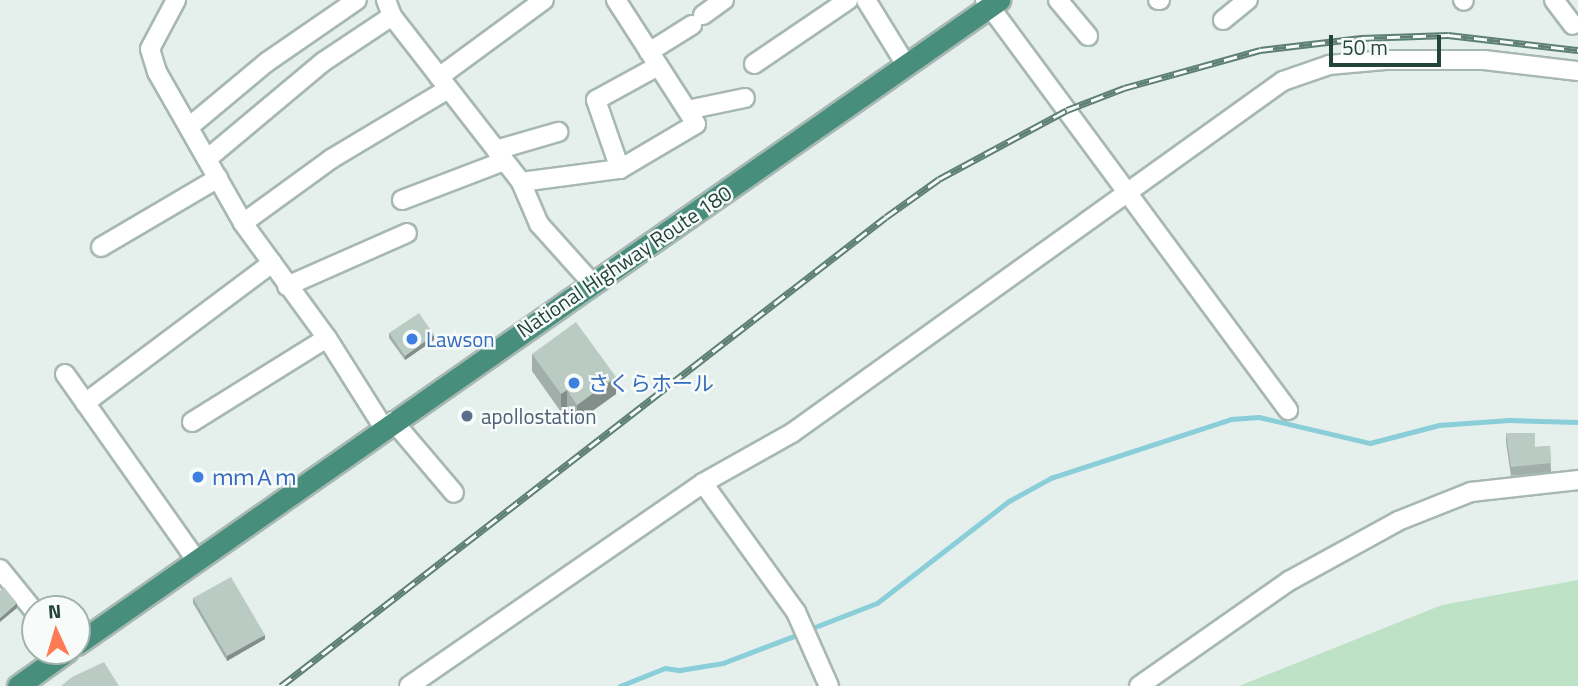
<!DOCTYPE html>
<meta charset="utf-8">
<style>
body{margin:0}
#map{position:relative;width:1578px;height:686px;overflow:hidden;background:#e5efeb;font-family:"Titillium Web","Noto Sans JP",sans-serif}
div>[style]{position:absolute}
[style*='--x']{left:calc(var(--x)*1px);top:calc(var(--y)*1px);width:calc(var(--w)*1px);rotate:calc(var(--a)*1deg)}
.green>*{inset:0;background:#bde2c6}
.stream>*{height:4.5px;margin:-2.25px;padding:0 2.25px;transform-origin:2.25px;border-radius:2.25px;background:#89ced9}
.roads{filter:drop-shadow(2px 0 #a7b8b2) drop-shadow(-2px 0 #a7b8b2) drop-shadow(0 2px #a7b8b2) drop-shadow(0 -2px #a7b8b2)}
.minor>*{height:18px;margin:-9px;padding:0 9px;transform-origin:9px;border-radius:9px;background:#fff}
.trunk>*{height:21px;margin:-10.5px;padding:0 10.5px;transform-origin:10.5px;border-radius:10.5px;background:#488e7d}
.rail>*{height:7px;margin-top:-3.5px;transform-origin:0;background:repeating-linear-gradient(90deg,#f7fbf9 0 13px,#5d7f75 0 26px);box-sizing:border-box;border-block:2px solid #5d7f75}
.wall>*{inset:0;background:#a0afa9}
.shaded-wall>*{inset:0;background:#828e89}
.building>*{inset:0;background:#bacbc4}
.dots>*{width:19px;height:19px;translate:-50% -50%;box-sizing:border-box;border:4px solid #f7fbf9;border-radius:50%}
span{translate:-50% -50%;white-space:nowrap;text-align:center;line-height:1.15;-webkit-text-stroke:5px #f7fbf9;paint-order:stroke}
.street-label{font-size:21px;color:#22443a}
.shop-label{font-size:21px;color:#366cbe}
.left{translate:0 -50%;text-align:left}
.service-label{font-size:21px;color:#4e5e75}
.north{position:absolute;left:21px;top:595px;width:70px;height:70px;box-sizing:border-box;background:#f7fbf9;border:2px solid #a2b2ad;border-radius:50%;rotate:356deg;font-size:19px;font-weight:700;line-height:28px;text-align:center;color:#22443a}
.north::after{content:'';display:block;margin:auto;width:24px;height:32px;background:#fe7c55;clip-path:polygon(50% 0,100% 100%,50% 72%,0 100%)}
.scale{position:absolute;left:1329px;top:35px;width:112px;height:32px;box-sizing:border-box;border:4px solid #22443a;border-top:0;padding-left:9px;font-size:21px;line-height:24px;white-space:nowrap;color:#22443a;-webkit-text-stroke:5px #f7fbf9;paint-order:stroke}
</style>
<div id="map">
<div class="green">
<div style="clip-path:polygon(1578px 580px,1578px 686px,1239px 686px,1442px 605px)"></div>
</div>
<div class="stream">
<div style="--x:810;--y:629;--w:72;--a:-21.2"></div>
<div style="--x:877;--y:603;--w:167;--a:-37.7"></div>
<div style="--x:1009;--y:501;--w:48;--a:-28.7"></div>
<div style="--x:1051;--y:478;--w:189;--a:-18.1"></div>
<div style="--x:1231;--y:419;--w:28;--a:-4"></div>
<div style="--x:1259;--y:417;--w:114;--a:13.2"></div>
<div style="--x:1370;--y:443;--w:71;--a:-14.6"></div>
<div style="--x:1439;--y:425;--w:70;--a:-4.1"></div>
<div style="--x:1509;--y:420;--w:69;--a:1.7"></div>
<div style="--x:620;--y:686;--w:48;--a:-21.8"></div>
<div style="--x:665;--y:668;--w:15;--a:8"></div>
<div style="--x:680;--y:670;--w:44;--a:-9.2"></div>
<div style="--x:723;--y:663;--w:85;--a:-20.8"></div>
</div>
<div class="roads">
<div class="minor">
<div style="--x:176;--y:0;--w:55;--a:118"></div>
<div style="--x:150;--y:49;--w:24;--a:73"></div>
<div style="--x:157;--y:72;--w:174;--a:60.3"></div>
<div style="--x:243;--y:223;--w:142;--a:53.9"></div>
<div style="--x:327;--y:338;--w:107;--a:57.7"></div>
<div style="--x:386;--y:0;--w:17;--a:69"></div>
<div style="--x:392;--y:16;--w:210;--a:52.1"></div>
<div style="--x:521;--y:182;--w:46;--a:66.8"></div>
<div style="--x:539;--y:224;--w:78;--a:48.1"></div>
<div style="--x:866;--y:0;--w:76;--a:58.4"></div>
<div style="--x:985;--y:0;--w:510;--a:53.53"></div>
<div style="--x:1058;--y:0;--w:47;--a:50.2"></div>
<div style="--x:1158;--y:0;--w:2;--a:0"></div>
<div style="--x:1463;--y:0;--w:1;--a:45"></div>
<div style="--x:1554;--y:0;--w:31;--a:53"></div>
<div style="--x:703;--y:15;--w:26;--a:-36"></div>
<div style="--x:1223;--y:20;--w:32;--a:-39"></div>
<div style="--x:649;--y:52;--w:51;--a:-32.1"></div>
<div style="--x:754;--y:64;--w:114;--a:-34.2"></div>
<div style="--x:439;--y:77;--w:130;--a:-36.3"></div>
<div style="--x:687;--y:110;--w:59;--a:-11.7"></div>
<div style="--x:189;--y:127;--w:102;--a:-39.8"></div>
<div style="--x:267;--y:62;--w:109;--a:-34.6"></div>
<div style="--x:496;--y:150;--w:65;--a:-16.2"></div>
<div style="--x:207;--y:159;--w:151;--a:-39.9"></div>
<div style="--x:323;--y:62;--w:83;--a:-33.7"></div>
<div style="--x:620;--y:169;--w:73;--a:-109.2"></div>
<div style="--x:596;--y:100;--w:71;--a:-28.7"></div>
<div style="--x:521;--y:182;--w:100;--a:-7.5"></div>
<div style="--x:620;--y:169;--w:88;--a:-30.6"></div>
<div style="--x:696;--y:124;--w:148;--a:-122.8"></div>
<div style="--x:402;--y:200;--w:109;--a:-20.9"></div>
<div style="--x:243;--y:223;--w:109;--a:-36"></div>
<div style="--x:331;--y:159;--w:136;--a:-30.9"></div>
<div style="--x:101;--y:247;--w:136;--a:-30.5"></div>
<div style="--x:287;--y:286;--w:131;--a:-23.8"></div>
<div style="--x:65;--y:374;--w:228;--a:54.8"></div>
<div style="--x:85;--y:403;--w:234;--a:-36.8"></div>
<div style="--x:393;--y:421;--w:94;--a:49.7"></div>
<div style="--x:192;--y:422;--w:159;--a:-31.9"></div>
<div style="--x:703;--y:483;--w:159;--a:54.2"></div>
<div style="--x:796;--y:612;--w:81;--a:66"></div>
<div style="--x:0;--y:569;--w:55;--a:50.9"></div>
<div style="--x:409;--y:686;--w:357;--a:-34.6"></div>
<div style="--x:703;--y:483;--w:102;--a:-29.3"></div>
<div style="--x:792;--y:433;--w:604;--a:-35.64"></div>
<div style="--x:1283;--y:81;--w:49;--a:-19.2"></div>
<div style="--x:1329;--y:65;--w:56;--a:-5.1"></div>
<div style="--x:1385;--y:60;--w:99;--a:0"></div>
<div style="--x:1484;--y:60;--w:95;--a:6.7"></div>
<div style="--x:1139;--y:686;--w:183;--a:-35"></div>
<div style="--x:1289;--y:581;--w:124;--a:-28.8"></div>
<div style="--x:1398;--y:521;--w:79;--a:-21.7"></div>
<div style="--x:1471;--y:492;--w:108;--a:-6.4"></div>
</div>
<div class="trunk">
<div style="--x:77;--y:644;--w:1125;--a:-34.93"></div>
<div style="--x:18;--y:686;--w:60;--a:-35.5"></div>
</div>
</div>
<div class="rail">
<div style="--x:281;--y:686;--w:765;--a:-37.78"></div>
<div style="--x:886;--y:217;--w:65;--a:-35.6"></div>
<div style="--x:939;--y:179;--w:145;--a:-28.3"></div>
<div style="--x:1067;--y:110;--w:61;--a:-21.1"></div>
<div style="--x:1124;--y:88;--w:141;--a:-15.6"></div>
<div style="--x:1260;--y:50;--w:102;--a:-6.8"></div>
<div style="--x:1361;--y:38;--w:87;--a:-2"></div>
<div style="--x:1448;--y:35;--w:131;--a:6.6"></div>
</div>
<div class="wall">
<div style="clip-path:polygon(389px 333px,434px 340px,405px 360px,389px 338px)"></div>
<div style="clip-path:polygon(532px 354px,616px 394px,577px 422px,567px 408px,561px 412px,532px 371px)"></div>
<div style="clip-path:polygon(1506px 433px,1535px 447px,1550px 446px,1551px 472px,1511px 476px,1506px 442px)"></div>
<div style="clip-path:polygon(193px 598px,265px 639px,227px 661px,193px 603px)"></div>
</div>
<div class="shaded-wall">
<div style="clip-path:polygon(434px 335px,434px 340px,405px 360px,405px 356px)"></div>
<div style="clip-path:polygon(616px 377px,616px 394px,577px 422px,577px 405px)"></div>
<div style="clip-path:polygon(567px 390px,567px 408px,561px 412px,561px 394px)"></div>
<div style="clip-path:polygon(17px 603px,17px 608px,0 622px,0 618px)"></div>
<div style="clip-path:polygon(265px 635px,265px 639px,227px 661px,227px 656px)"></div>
</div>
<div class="building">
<div style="clip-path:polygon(419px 313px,434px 335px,405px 356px,389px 333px)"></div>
<div style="clip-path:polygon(576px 322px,616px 377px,577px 405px,567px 390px,561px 394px,532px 354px)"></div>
<div style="clip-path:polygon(1506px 433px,1535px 433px,1535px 447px,1550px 446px,1551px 463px,1511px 467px)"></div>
<div style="clip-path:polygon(231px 577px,265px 635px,227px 656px,193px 598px)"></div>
<div style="clip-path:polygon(4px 587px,17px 603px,0 618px,0 591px)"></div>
<div style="clip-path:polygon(104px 662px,119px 686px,61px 686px,72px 677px)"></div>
</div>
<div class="dots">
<div style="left:412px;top:339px;background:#3f7fe0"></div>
<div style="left:574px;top:383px;background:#3f7fe0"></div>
<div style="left:467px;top:416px;background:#5c6f8a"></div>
<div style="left:198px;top:477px;background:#3f7fe0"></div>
</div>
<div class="street-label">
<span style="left:624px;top:261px;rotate:-34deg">National Highway Route 180</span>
</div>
<div class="shop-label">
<span class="left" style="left:426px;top:339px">Lawson</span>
<span class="left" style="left:588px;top:383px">さくらホール</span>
<span class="left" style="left:212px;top:477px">ｍｍＡｍ</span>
</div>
<div class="service-label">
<span class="left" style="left:481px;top:416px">apollostation</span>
</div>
<div class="north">N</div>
<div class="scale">50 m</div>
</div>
